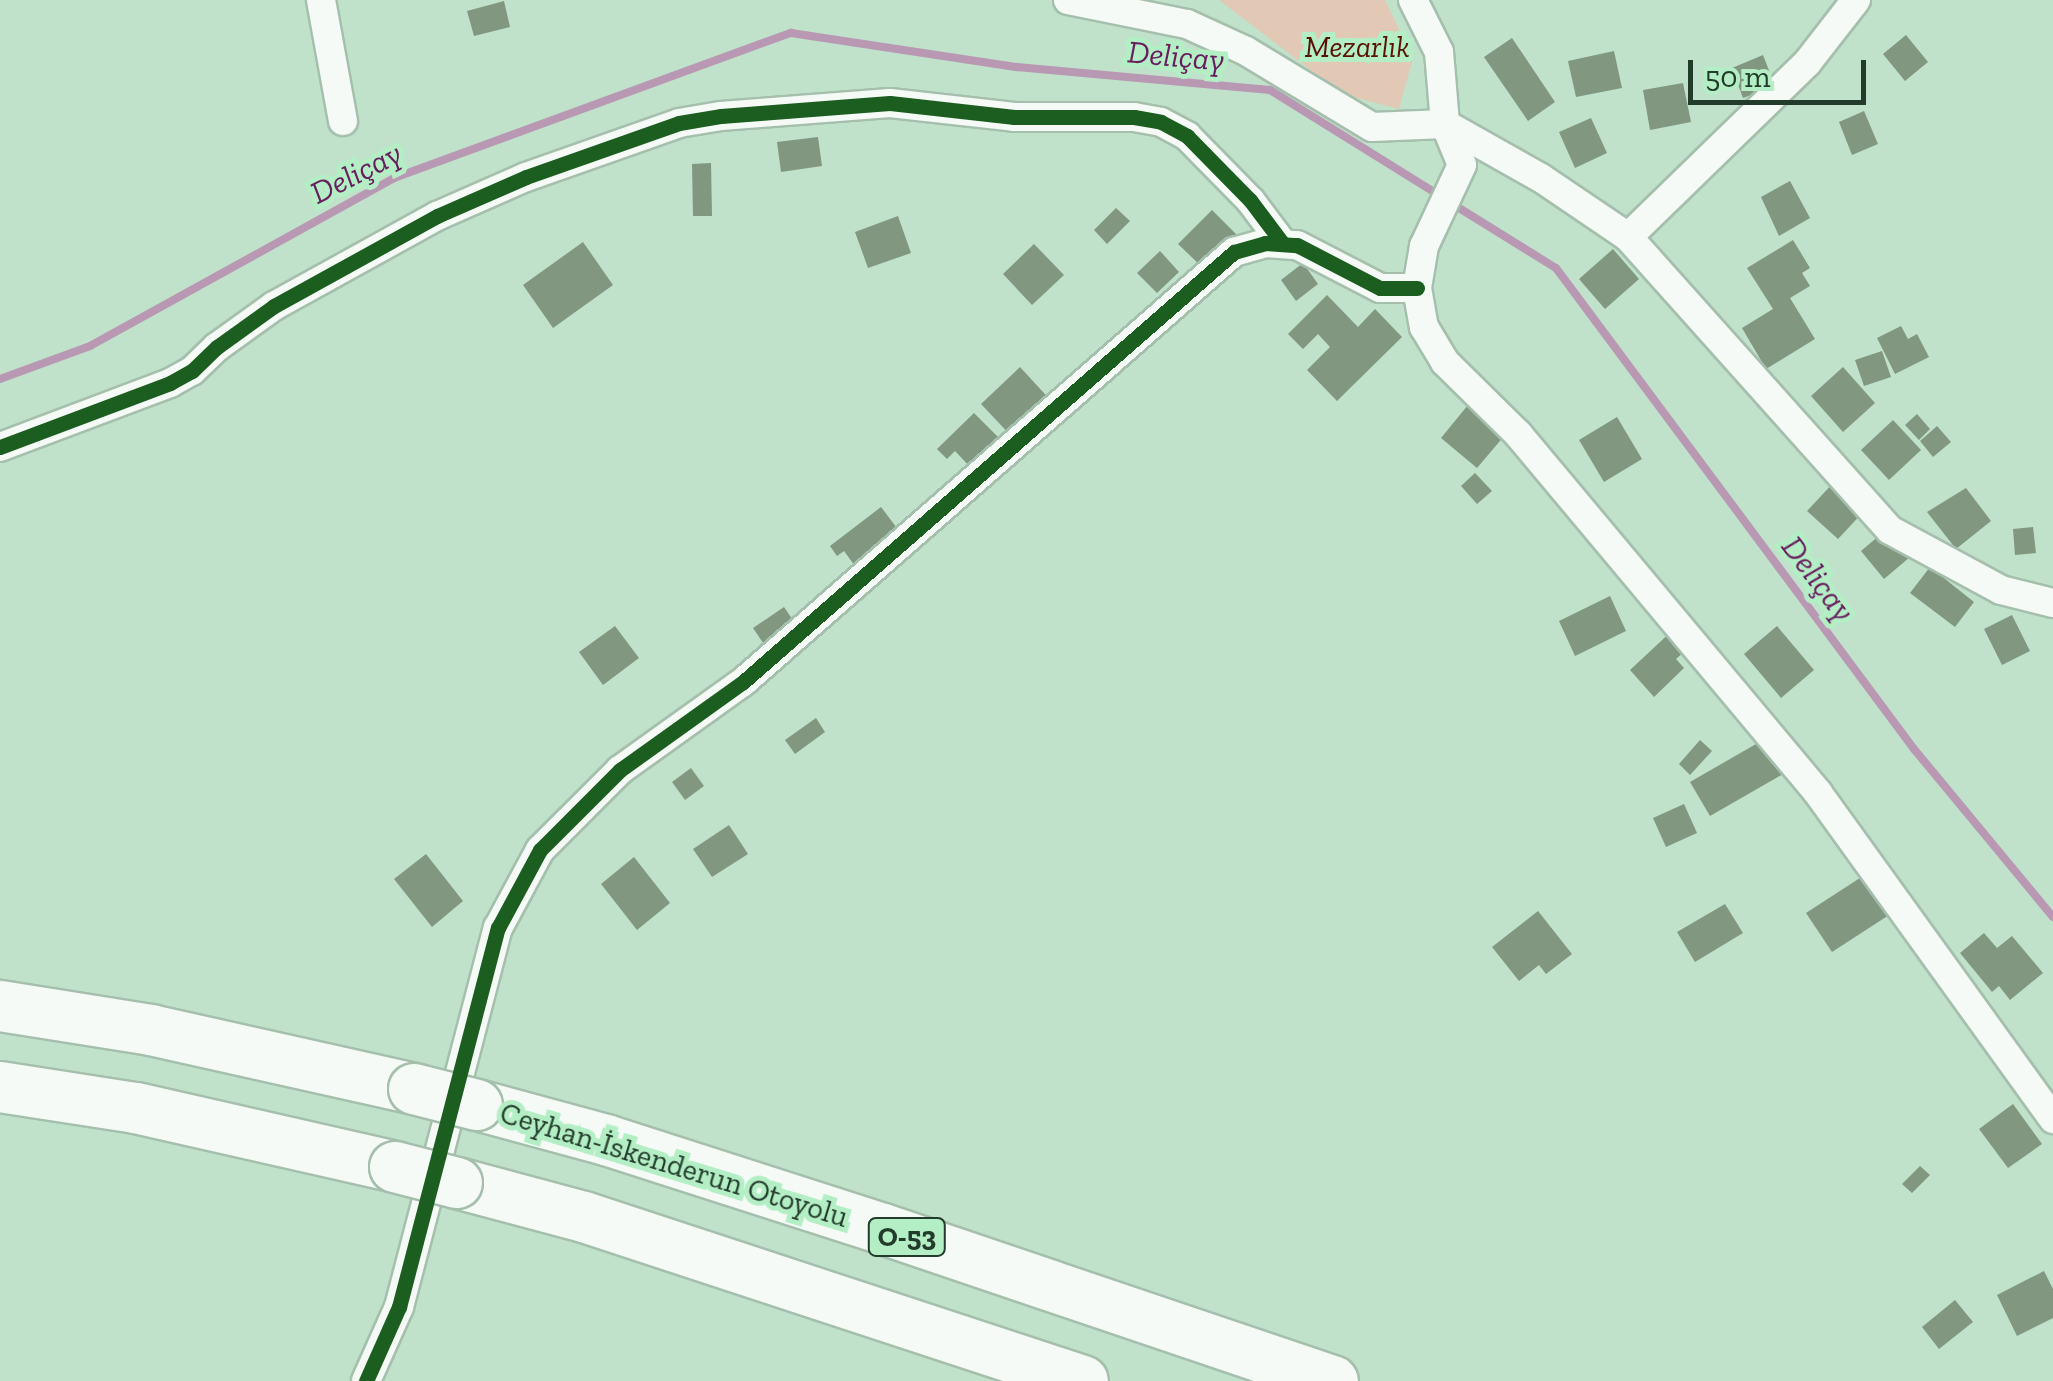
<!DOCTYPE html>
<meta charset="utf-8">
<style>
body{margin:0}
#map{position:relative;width:2053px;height:1381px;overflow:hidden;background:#c0e1ca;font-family:"Zilla Slab",serif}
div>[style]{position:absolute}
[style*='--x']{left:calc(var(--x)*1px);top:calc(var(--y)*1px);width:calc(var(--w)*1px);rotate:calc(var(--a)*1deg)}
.green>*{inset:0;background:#e2c9b5}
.stream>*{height:8px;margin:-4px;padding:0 4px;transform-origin:4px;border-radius:4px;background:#b998b4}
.building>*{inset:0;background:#819780}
.roads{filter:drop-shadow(2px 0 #a5bfad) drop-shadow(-2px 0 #a5bfad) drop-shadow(0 2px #a5bfad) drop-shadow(0 -2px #a5bfad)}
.street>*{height:28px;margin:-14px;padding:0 14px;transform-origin:14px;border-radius:14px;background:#f6faf7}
.highway>*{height:50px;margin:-25px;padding:0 25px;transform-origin:25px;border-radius:25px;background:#f6faf7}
.bridges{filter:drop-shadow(2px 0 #a5bfad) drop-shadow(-2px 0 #a5bfad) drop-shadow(0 2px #a5bfad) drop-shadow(0 -2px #a5bfad)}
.highway-bridge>*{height:50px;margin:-25px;padding:0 25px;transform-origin:25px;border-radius:25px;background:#f6faf7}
.cycleway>*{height:15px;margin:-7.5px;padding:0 7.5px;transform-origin:7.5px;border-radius:7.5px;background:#1b5e20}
span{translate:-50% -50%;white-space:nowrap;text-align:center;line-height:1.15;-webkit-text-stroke:10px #b3eec4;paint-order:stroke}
.shield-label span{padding:2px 8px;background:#b3eec4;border:2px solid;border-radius:8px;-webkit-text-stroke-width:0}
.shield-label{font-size:28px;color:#233b2b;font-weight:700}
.park-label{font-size:30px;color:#5a1203;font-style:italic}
.street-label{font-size:30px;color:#233b2b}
.water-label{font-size:32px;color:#681d5e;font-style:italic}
.scale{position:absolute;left:1688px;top:60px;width:178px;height:45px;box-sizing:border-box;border:5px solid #233b2b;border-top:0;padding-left:12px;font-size:30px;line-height:35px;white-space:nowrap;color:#233b2b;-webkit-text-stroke:8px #b3eec4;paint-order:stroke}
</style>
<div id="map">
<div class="green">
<div style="clip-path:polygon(1219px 0,1385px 0,1413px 58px,1399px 109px,1342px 94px)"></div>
</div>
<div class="stream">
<div style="--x:1451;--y:203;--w:123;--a:31.8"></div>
<div style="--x:1556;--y:268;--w:600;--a:53.34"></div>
<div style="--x:1914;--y:749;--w:218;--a:50.4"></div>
<div style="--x:0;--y:379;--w:96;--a:-20.1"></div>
<div style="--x:90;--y:346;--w:347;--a:-28.9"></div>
<div style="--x:394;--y:178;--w:423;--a:-20.1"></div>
<div style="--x:791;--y:33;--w:229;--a:8.6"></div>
<div style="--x:1017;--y:67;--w:254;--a:5.2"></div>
<div style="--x:1270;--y:90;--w:200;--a:31.9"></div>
</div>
<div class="building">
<div style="clip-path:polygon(504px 1px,510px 27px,474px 36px,467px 11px)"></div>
<div style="clip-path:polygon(1906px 35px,1928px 62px,1905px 81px,1883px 54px)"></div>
<div style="clip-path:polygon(1512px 38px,1555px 102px,1528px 121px,1484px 57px)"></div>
<div style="clip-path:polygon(1614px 51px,1622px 88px,1576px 97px,1568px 61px)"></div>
<div style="clip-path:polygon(1763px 55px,1775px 86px,1743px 98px,1732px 68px)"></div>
<div style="clip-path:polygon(1683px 83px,1691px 122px,1650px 130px,1643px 90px)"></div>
<div style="clip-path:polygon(1864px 111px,1878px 144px,1852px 155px,1839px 122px)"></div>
<div style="clip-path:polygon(1591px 118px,1607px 153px,1575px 168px,1559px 132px)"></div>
<div style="clip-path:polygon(818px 137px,822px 166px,781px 172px,777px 142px)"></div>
<div style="clip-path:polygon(711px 163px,712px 216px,693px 216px,692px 164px)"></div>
<div style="clip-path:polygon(1790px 181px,1810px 218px,1779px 236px,1761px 197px)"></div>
<div style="clip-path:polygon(1116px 208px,1130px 221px,1107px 244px,1094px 230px)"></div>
<div style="clip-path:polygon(1212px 210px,1237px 235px,1203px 268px,1178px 244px)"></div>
<div style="clip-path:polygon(898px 216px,911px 253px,868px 268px,855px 232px)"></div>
<div style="clip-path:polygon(1793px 240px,1810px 268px,1802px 273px,1810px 286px,1790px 298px,1815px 339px,1766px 369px,1742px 328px,1773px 309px,1747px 268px)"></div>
<div style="clip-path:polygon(583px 242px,613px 285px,553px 328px,523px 285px)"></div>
<div style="clip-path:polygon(1034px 244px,1064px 275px,1032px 305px,1003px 274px)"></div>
<div style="clip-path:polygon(1613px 249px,1639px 279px,1605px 309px,1579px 279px)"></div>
<div style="clip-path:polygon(1160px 251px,1179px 272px,1157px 293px,1137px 273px)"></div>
<div style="clip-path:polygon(1303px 263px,1318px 284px,1296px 301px,1281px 280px)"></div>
<div style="clip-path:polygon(1327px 295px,1358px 327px,1375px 309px,1402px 337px,1337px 401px,1307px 370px,1330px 347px,1318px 334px,1303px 349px,1288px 334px)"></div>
<div style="clip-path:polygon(1901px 326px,1908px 339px,1917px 334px,1929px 357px,1895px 374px,1877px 338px)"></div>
<div style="clip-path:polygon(1882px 351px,1891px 377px,1864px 386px,1855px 360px)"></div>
<div style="clip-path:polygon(1020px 367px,1054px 404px,1015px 440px,981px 404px)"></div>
<div style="clip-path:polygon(1843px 367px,1875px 403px,1843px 432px,1811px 396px)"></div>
<div style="clip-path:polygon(1468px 405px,1505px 435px,1477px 468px,1441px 438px)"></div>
<div style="clip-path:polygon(974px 413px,1003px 442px,974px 471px,955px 451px,947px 459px,937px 449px)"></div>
<div style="clip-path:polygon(1917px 414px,1930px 429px,1919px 440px,1905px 425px)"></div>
<div style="clip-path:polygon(1617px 417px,1642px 459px,1604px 482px,1579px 440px)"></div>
<div style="clip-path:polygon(1893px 420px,1921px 450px,1889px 480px,1861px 450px)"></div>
<div style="clip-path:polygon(1937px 426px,1951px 442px,1933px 457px,1920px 441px)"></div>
<div style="clip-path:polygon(1475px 473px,1492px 491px,1477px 504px,1461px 486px)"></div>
<div style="clip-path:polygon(1836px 480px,1867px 508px,1838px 539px,1807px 511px)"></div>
<div style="clip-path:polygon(1966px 488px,1991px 521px,1956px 549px,1927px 512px)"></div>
<div style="clip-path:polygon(881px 507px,900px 532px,855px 566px,844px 551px,837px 556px,830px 546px)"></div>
<div style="clip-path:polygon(2033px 527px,2036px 553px,2015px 555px,2013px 529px)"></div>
<div style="clip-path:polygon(1887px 529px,1910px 557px,1884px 579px,1861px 551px)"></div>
<div style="clip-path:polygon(1930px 567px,1974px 602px,1955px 627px,1910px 593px)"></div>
<div style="clip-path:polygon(1610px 596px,1626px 631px,1575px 656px,1559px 621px)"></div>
<div style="clip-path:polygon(784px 607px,799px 629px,768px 650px,753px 628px)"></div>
<div style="clip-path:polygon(2012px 615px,2030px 651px,2002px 665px,1984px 629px)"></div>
<div style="clip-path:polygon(615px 626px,639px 658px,603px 685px,579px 652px)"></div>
<div style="clip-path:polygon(1777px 626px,1814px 670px,1781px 698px,1744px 654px)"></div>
<div style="clip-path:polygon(1675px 628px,1691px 646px,1676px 659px,1684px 668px,1654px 697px,1630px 670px)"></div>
<div style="clip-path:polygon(816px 718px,825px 732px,795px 754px,785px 740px)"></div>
<div style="clip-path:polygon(1700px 740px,1712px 751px,1690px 775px,1679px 764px)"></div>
<div style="clip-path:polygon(1763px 740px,1783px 774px,1710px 816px,1690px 782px)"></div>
<div style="clip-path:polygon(691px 768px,704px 786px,685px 800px,672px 782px)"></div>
<div style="clip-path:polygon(1684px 804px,1697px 833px,1666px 847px,1653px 818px)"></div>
<div style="clip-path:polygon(729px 825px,748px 854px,712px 877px,693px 849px)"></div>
<div style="clip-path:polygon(426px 854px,463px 901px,432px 927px,394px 879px)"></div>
<div style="clip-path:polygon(634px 857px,670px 903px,637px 930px,601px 884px)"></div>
<div style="clip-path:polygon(1863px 876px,1889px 915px,1832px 952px,1806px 913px)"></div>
<div style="clip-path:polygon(1725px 904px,1743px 933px,1695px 962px,1677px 932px)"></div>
<div style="clip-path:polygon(1538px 911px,1572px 954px,1546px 974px,1539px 965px,1519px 981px,1492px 947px)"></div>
<div style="clip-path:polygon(1984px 933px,1997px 948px,2012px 936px,2043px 973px,2010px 1000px,1999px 986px,1992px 992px,1960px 953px)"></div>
<div style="clip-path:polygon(2013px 1104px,2042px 1144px,2008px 1168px,1979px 1129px)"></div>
<div style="clip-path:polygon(1920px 1166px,1930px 1175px,1912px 1193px,1902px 1184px)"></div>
<div style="clip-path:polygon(2044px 1271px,2053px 1289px,2053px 1318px,2017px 1336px,1997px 1295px)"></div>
<div style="clip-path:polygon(1955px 1300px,1973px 1322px,1939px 1349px,1922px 1327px)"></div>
</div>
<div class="roads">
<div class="street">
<div style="--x:321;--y:0;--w:123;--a:79.7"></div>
<div style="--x:1068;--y:0;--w:121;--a:11.4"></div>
<div style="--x:1187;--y:24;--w:65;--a:24.6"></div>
<div style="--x:1246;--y:51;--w:147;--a:31.1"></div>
<div style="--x:1372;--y:127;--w:73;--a:-2.4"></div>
<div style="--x:1445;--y:124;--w:110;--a:29.4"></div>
<div style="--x:1541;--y:178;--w:105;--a:34.1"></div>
<div style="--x:1628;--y:237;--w:393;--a:48.2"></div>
<div style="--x:1890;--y:530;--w:126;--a:28.4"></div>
<div style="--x:2001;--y:590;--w:54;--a:14"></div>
<div style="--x:1413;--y:0;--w:58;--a:63.4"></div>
<div style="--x:1439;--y:52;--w:72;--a:85.2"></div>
<div style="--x:1445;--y:124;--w:44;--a:67.5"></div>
<div style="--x:1462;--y:165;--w:89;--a:115.1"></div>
<div style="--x:1424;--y:246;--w:43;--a:99.5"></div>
<div style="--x:1417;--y:288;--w:40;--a:80"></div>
<div style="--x:1424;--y:327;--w:41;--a:59"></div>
<div style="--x:1445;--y:362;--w:103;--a:44.6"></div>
<div style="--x:1518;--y:434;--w:468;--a:50.1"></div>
<div style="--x:1818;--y:793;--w:402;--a:54.2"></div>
<div style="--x:1628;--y:237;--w:250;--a:-44.2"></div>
<div style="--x:1807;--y:63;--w:80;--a:-52.1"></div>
<div style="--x:0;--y:447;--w:182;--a:-20.6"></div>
<div style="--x:170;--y:383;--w:25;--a:-29"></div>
<div style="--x:192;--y:371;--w:35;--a:-44"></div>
<div style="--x:217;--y:347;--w:70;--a:-35.7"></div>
<div style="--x:274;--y:306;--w:186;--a:-28.9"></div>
<div style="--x:437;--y:216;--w:97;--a:-23.7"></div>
<div style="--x:526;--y:177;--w:162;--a:-19.4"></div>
<div style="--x:679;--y:123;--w:43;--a:-9.5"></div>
<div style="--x:721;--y:116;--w:169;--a:-4.4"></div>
<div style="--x:890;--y:103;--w:125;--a:6.4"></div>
<div style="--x:1014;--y:117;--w:120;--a:0"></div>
<div style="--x:1134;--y:117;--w:27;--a:10"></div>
<div style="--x:1161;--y:122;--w:30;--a:28"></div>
<div style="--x:1187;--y:136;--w:90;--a:45.5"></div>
<div style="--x:1250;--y:200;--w:55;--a:53.1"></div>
<div style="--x:366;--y:1381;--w:81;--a:-66"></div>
<div style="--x:399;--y:1307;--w:392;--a:-75.4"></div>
<div style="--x:498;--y:928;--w:89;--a:-61.7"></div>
<div style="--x:540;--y:850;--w:113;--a:-45"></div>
<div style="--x:620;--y:770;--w:151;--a:-35.6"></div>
<div style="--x:743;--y:682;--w:653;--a:-41.21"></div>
<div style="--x:1234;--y:252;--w:32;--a:-16"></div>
<div style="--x:1265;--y:243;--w:32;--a:4"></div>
<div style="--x:1297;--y:245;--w:93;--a:27.4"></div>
<div style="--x:1380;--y:288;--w:37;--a:0"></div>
</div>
<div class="highway">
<div style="--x:0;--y:1006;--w:153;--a:9"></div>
<div style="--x:151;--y:1030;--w:270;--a:12.6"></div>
<div style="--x:0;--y:1087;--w:138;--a:8.8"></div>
<div style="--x:136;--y:1108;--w:266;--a:12.8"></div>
<div style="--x:477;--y:1105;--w:134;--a:15.2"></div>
<div style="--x:606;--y:1140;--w:291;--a:17.8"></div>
<div style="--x:883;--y:1229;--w:475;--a:18.7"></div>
<div style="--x:457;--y:1183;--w:131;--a:15"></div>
<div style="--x:584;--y:1217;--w:525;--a:18.19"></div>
</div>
</div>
<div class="bridges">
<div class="highway-bridge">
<div style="--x:414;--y:1089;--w:65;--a:14.3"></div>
<div style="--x:395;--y:1167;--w:64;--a:14.5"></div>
</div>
</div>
<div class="cycleway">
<div style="--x:0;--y:447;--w:182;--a:-20.6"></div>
<div style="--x:170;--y:383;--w:25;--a:-29"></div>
<div style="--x:192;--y:371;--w:35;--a:-44"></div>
<div style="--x:217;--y:347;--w:70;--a:-35.7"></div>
<div style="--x:274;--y:306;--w:186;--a:-28.9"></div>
<div style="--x:437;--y:216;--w:97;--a:-23.7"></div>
<div style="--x:526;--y:177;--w:162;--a:-19.4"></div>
<div style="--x:679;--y:123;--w:43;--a:-9.5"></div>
<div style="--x:721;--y:116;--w:169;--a:-4.4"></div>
<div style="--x:890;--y:103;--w:125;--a:6.4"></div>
<div style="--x:1014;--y:117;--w:120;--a:0"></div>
<div style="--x:1134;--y:117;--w:27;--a:10"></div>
<div style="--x:1161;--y:122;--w:30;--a:28"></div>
<div style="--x:1187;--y:136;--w:90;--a:45.5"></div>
<div style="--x:1250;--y:200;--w:55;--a:53.1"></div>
<div style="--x:366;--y:1381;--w:81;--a:-66"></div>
<div style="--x:399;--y:1307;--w:392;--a:-75.4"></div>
<div style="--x:498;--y:928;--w:89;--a:-61.7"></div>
<div style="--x:540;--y:850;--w:113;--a:-45"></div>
<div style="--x:620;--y:770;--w:151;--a:-35.6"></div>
<div style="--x:743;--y:682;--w:653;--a:-41.21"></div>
<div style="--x:1234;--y:252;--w:32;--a:-16"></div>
<div style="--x:1265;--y:243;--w:32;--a:4"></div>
<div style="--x:1297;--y:245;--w:93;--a:27.4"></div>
<div style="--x:1380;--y:288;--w:37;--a:0"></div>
</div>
<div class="shield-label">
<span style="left:907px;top:1237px">O-53</span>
</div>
<div class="park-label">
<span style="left:1357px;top:47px">Mezarlık</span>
</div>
<div class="street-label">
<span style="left:674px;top:1165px;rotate:17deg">Ceyhan-İskenderun Otoyolu</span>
</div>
<div class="water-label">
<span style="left:1176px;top:56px;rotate:5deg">Deliçay</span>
<span style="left:356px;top:173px;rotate:-27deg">Deliçay</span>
<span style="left:1818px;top:579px;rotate:53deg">Deliçay</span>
</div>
<div class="scale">50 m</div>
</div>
